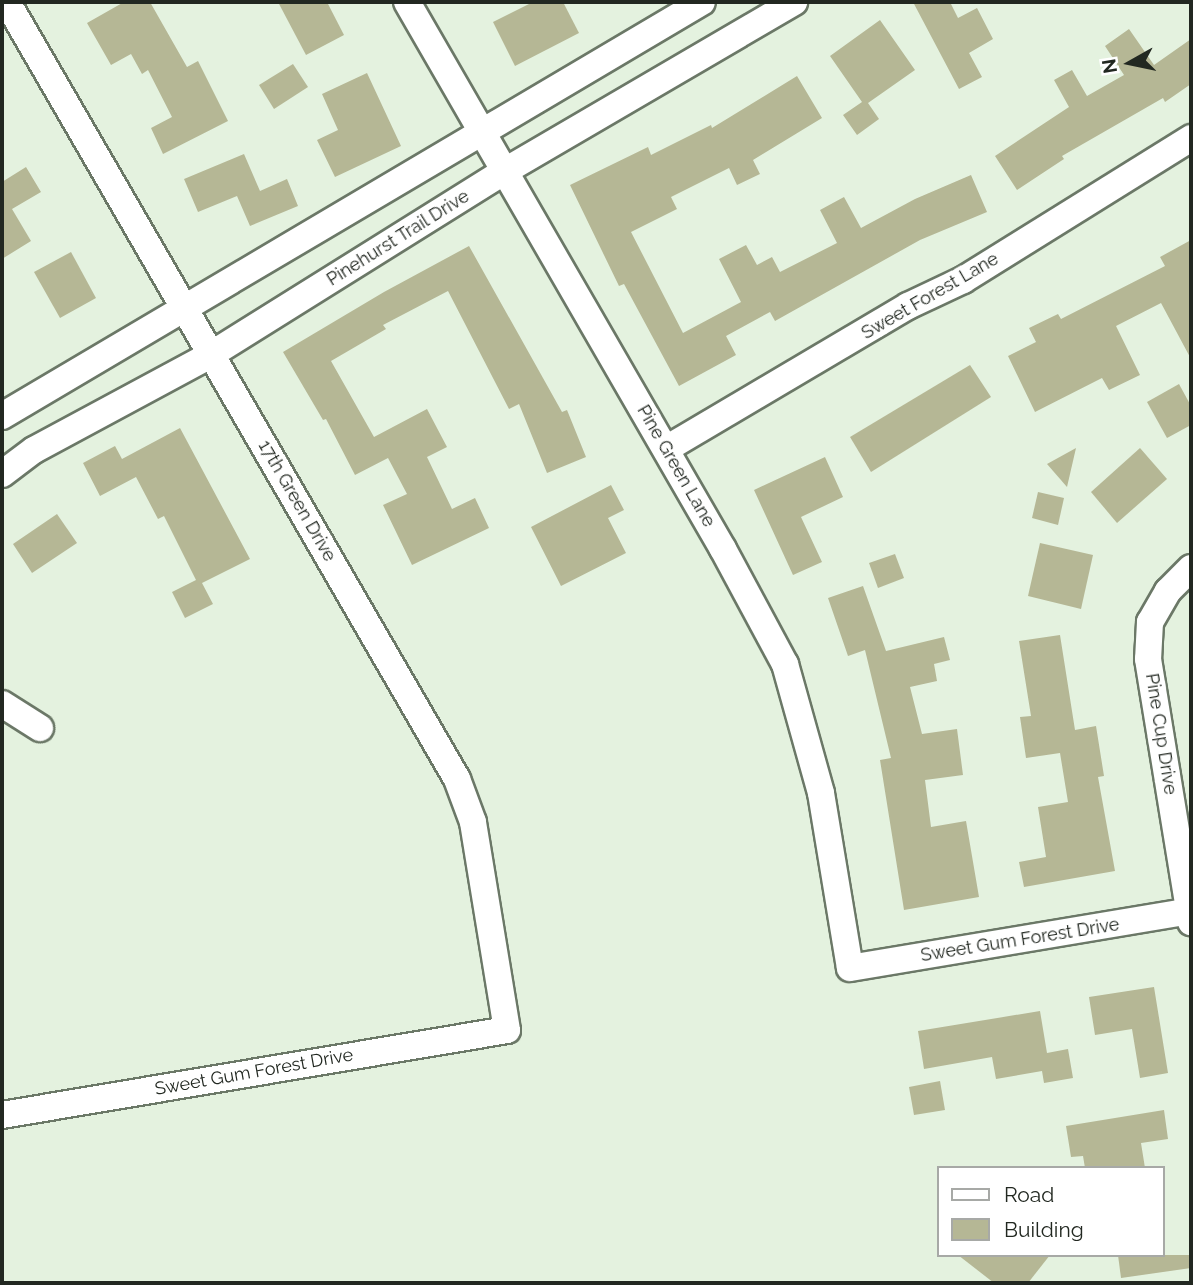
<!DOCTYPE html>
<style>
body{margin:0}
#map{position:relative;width:1193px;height:1285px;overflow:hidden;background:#e4f2df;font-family:Raleway,sans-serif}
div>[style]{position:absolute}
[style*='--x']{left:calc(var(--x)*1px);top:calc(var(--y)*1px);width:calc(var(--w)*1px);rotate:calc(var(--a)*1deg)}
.building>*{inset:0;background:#b5b795}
.roads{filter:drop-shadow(2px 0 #6b7867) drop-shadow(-2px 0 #6b7867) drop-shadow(0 2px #6b7867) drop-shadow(0 -2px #6b7867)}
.minor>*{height:26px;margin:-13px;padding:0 13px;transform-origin:13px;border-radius:13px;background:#fff}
span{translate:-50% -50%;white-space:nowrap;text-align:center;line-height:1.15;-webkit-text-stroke:7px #fff;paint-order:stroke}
.street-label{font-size:18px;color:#222821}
.frame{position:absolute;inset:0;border:4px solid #222821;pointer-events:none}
.legend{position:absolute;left:937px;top:1166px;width:228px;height:91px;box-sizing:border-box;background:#fff;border:2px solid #a7a9a6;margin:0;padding:9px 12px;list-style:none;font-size:21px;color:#222821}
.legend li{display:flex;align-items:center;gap:14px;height:35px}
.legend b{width:35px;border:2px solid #a7a9a6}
.north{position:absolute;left:1095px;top:28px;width:70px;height:70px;-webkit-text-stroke:5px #fff;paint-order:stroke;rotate:261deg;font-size:19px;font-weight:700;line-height:28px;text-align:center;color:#222821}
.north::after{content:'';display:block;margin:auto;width:24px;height:32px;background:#222821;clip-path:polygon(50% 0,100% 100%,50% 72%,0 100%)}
</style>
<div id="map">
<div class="building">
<div style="clip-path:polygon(124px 2px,150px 2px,187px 67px,198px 61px,228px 121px,163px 154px,151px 128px,172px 117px,148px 70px,142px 74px,131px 54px,111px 65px,87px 23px)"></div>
<div style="clip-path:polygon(278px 2px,327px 2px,344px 35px,306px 55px)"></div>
<div style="clip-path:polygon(533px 2px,563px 2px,579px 33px,515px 66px,493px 22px)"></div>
<div style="clip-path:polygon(913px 2px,950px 2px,958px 18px,977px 8px,993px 39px,969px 53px,982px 77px,959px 89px)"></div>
<div style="clip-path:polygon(880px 20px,915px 70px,868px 103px,879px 119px,857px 135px,843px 115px,862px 102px,830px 56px)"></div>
<div style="clip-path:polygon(1129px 29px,1154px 65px,1191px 39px,1191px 84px,1165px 102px,1163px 98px,1062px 156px,1064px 159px,1017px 190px,995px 156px,1069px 107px,1054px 80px,1072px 70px,1087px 96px,1124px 75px,1105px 46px)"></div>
<div style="clip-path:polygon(293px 64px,308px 87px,274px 109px,259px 85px)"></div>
<div style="clip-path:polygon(367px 73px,401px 146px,335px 177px,317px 140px,338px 130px,322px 94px)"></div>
<div style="clip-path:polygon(797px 76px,822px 118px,753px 160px,760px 174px,737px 185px,729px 168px,671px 197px,677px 209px,631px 232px,683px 333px,741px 302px,719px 259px,746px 245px,757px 265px,772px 257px,780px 272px,837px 243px,820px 210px,844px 197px,861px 228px,915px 199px,971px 175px,987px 212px,920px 240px,775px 321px,770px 312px,726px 336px,736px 355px,679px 386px,624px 284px,619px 286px,570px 185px,648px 147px,651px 155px,711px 125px,712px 128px)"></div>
<div style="clip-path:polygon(244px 154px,260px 191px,287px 179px,298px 206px,250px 226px,237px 196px,198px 212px,184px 179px)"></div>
<div style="clip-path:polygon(26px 167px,41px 192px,12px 209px,31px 241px,2px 259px,2px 182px)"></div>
<div style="clip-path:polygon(1191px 240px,1191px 359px,1161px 303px,1116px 326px,1140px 375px,1109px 390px,1102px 378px,1035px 412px,1008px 356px,1036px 342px,1029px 328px,1058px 314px,1061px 319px,1165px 266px,1160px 257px)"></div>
<div style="clip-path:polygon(469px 246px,562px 412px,567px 410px,586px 457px,547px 473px,519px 404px,509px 409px,448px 291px,383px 325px,386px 329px,331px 361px,374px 437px,427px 409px,447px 447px,427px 457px,452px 509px,475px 498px,489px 528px,412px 565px,383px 505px,407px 494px,388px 458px,355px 475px,326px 419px,323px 420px,283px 352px,384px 292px)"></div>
<div style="clip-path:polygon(71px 252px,96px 298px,60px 318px,34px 272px)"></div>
<div style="clip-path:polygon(970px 365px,991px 397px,871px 472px,850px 437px)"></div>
<div style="clip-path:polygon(1179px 384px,1191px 406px,1191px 425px,1167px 438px,1147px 402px)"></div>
<div style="clip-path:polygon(180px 428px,250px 559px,202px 583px,213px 604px,185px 618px,172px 592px,196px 580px,164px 516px,158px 519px,136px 477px,100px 496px,83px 463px,115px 446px,122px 459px)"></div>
<div style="clip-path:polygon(1076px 448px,1067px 487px,1047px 464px)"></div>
<div style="clip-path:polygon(1140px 448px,1167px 479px,1117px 523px,1091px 492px)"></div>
<div style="clip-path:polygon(825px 457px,843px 497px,801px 517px,822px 562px,793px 575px,754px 490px)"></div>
<div style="clip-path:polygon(611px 485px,624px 510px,608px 518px,626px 553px,561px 586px,531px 527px)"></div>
<div style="clip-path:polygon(1038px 492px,1064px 498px,1058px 525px,1032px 518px)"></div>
<div style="clip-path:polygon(57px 514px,77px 543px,32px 573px,13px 544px)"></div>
<div style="clip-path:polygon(1040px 543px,1093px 555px,1081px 609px,1028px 596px)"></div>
<div style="clip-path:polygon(895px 554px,904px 578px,878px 588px,869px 563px)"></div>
<div style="clip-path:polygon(863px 586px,886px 651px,944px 637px,950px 660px,934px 664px,937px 681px,910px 687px,922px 734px,957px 729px,963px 775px,925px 780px,931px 827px,966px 821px,979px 897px,904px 910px,880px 760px,891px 758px,865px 650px,848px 656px,828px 598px)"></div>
<div style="clip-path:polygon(1060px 635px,1075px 730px,1096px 726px,1104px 776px,1098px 777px,1115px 871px,1024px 887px,1019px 862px,1046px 857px,1038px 807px,1068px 802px,1060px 753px,1026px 758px,1020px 717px,1031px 716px,1019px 641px)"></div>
<div style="clip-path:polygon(1154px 987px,1168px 1073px,1140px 1078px,1132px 1029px,1095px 1035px,1089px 997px)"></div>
<div style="clip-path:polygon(1040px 1011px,1047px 1053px,1068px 1049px,1073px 1078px,1044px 1083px,1042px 1071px,996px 1079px,992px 1057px,924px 1069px,918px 1031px)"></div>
<div style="clip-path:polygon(940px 1081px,945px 1110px,914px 1115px,909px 1087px)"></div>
<div style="clip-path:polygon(1164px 1110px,1168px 1139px,1141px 1143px,1145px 1168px,1085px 1168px,1083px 1156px,1071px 1157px,1066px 1126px)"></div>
<div style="clip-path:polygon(958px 1255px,1050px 1255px,1028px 1283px,994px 1283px)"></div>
<div style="clip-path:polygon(1118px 1255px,1191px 1255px,1191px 1268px,1121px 1278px)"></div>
</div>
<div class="roads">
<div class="minor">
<div style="--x:407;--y:2;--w:632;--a:59.99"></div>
<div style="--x:723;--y:549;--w:131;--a:61.7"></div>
<div style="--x:785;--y:664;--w:134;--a:74.4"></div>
<div style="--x:821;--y:793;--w:177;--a:80.6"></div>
<div style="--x:850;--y:968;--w:346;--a:-9.5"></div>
<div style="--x:2;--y:416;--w:813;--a:-30.6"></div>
<div style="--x:666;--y:449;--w:281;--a:-30.6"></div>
<div style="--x:908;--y:306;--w:61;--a:-25.3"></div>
<div style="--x:963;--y:280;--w:269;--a:-31.9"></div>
<div style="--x:2;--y:474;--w:40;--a:-37"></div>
<div style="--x:34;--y:450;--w:202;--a:-28.3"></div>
<div style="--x:212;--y:354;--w:345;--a:-32"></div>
<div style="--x:505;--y:171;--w:335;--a:-30.3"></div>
<div style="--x:1191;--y:568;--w:33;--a:135"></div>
<div style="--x:1168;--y:591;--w:36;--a:120"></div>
<div style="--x:1150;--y:622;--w:37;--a:93"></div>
<div style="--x:1148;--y:659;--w:267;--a:80.7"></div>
<div style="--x:2;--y:704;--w:45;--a:32.3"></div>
<div style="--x:2;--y:1115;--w:512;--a:-9.55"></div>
<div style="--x:507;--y:1030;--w:211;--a:-99.3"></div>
<div style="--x:473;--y:822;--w:46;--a:-110.4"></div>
<div style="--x:457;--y:779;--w:898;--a:-120.08"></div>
</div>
</div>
<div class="street-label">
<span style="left:398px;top:238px;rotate:-32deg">Pinehurst Trail Drive</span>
<span style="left:930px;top:296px;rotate:-30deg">Sweet Forest Lane</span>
<span style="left:676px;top:466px;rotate:60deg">Pine Green Lane</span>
<span style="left:297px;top:501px;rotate:60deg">17th Green Drive</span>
<span style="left:1161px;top:734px;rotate:81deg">Pine Cup Drive</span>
<span style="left:1020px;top:940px;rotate:-9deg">Sweet Gum Forest Drive</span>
<span style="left:254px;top:1072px;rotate:-10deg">Sweet Gum Forest Drive</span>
</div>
<div class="frame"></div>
<ul class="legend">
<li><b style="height:9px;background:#fff"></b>Road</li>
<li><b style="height:19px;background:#b5b795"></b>Building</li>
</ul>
<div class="north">N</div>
</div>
